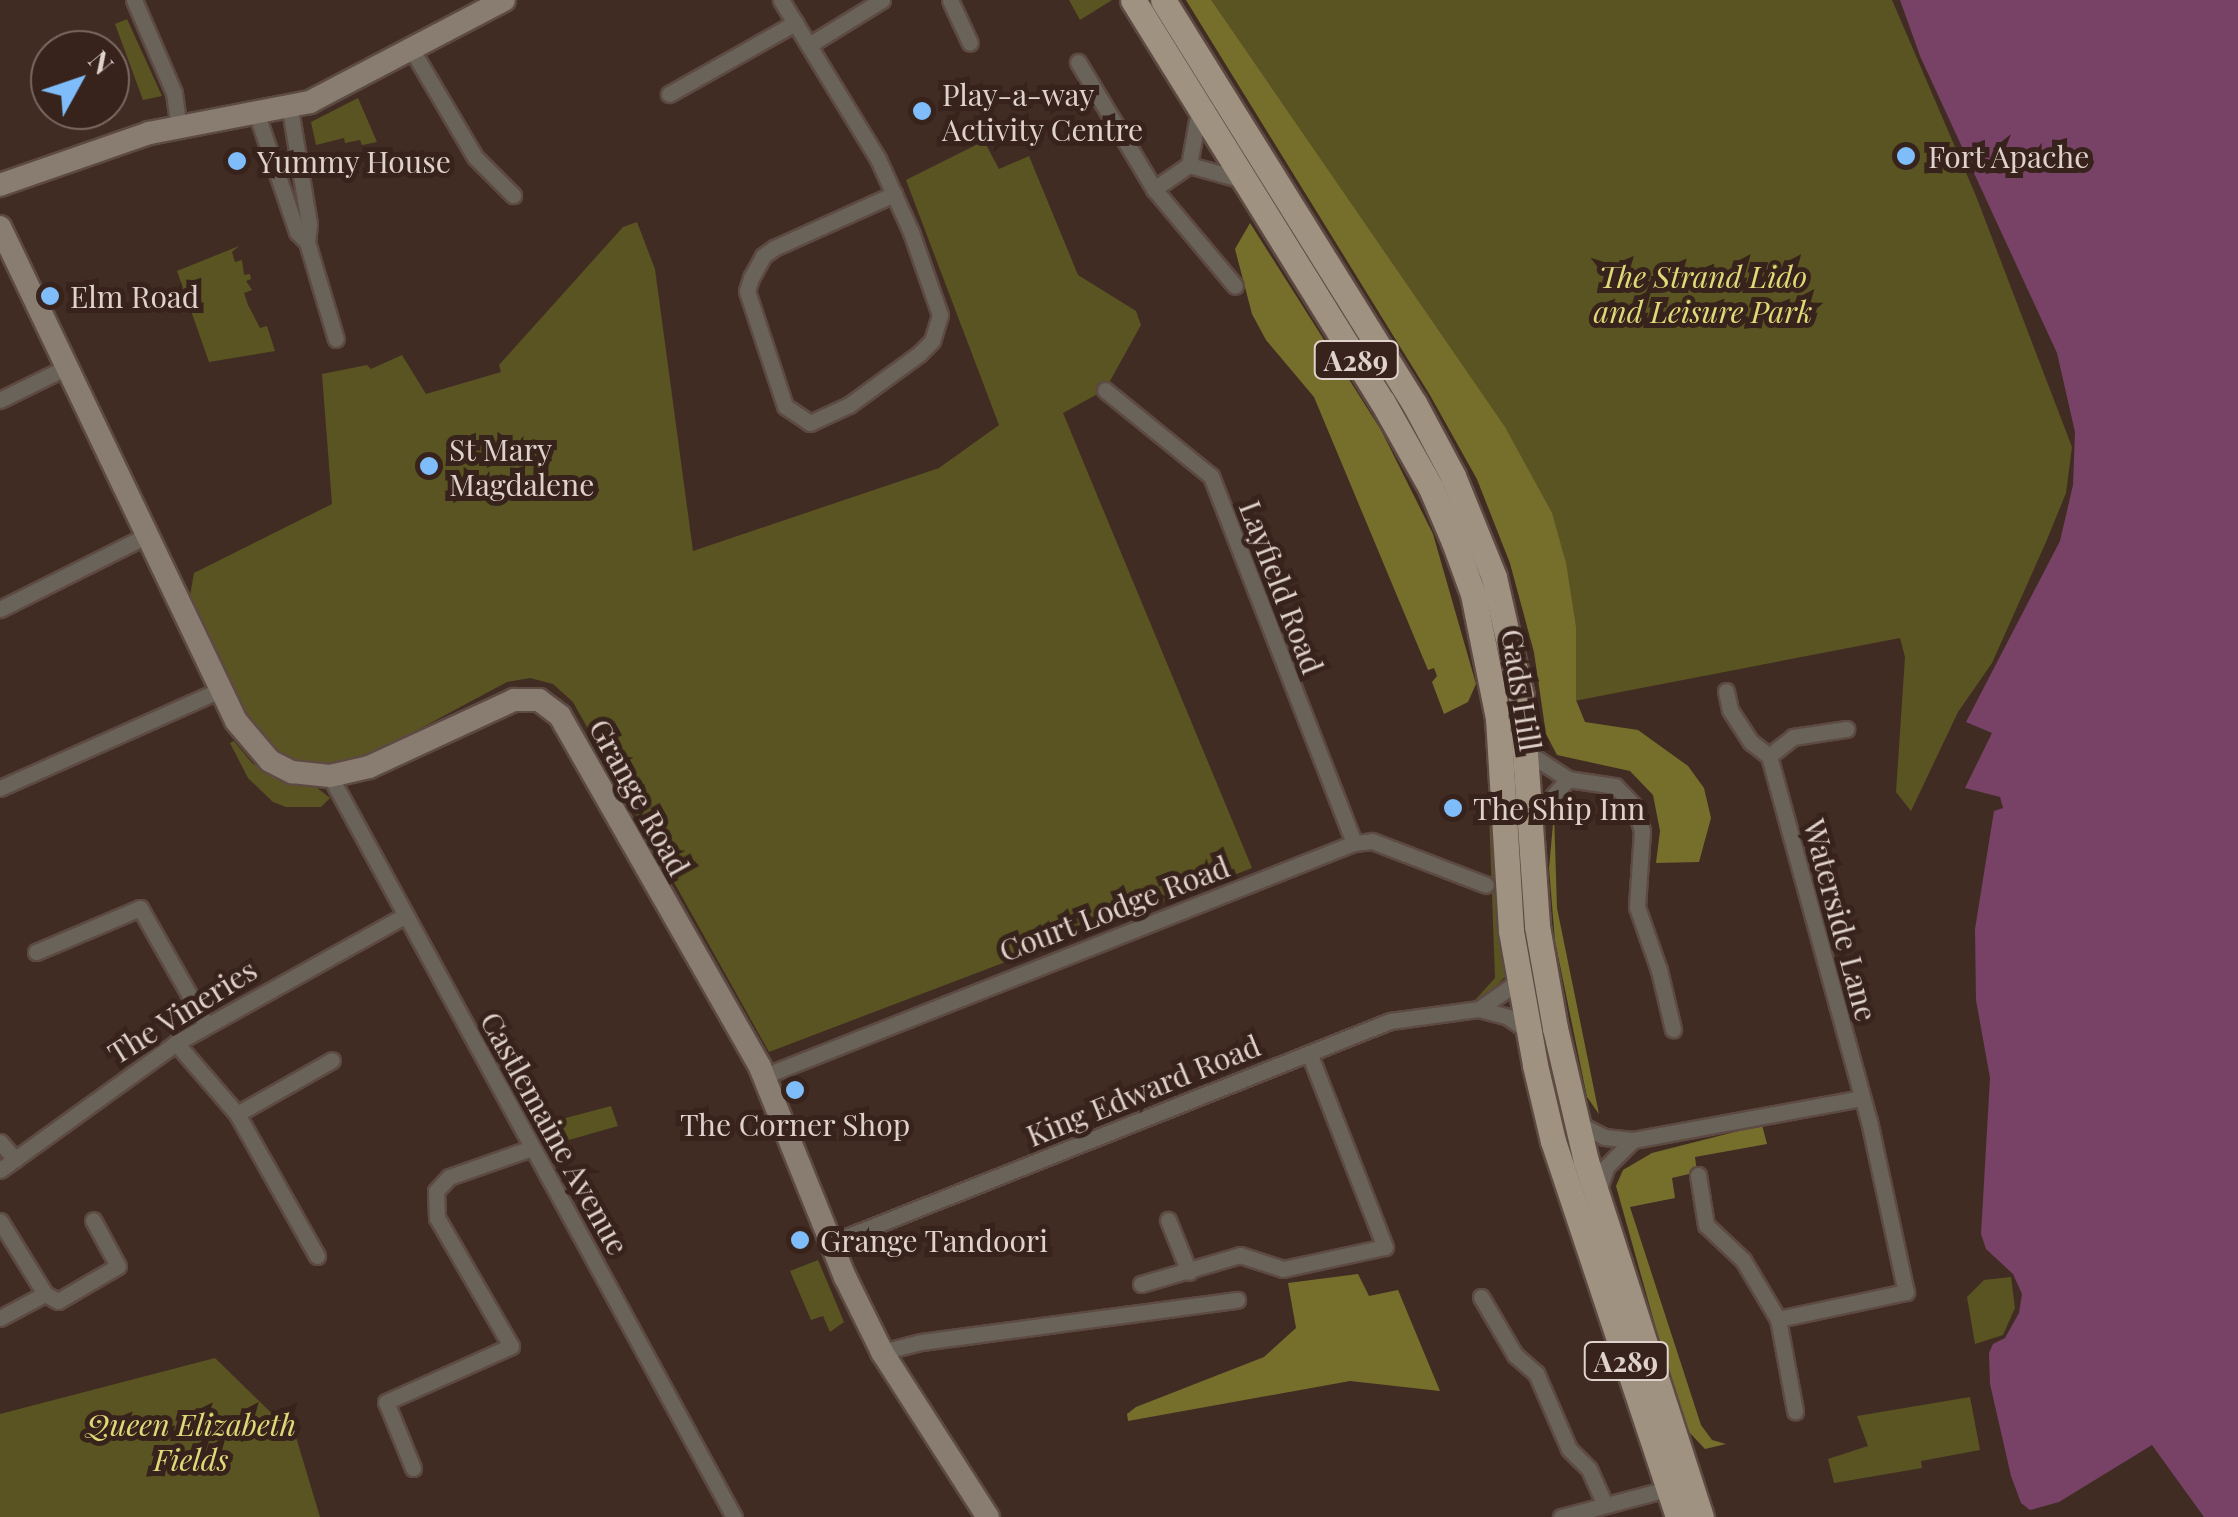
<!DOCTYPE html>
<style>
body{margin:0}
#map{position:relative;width:2238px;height:1517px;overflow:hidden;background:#412c24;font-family:"Playfair Display",serif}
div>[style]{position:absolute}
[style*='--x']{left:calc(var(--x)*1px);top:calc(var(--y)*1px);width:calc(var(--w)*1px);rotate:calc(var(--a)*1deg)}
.green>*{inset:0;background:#595422}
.forest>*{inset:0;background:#766f2c}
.water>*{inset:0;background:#774266}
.roads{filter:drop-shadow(2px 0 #5d4a42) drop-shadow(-2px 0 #5d4a42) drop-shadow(0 2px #5d4a42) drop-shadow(0 -2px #5d4a42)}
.street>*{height:15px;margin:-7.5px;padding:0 7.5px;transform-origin:7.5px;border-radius:7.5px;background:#69635a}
.secondary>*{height:22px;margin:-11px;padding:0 11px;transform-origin:11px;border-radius:11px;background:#887d70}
.primary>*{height:25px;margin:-12.5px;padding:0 12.5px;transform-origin:12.5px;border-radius:12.5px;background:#9f9281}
.dots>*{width:28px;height:28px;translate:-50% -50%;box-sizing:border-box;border:5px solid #37231b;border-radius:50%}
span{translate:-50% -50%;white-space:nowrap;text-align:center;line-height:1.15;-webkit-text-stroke:10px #37231b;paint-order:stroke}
.shield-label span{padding:2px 8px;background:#37231b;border:2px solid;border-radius:8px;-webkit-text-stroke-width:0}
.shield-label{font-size:28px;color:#dfd1cc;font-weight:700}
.poi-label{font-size:30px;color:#dfd1cc}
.left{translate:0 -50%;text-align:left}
.park-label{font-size:30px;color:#e1d878;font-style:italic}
.street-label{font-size:30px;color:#dfd1cc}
.north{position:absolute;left:30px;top:30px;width:100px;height:100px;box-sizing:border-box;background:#37231b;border:2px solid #7a6962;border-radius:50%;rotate:50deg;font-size:28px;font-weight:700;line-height:40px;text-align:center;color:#dfd1cc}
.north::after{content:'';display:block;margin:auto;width:35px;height:45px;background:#7ebdf9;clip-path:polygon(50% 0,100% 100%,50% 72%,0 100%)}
</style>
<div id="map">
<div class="green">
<div style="clip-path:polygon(1069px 0,1112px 0,1080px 20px)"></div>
<div style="clip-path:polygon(1186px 0,1892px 0,1976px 196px,2072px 447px,2066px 493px,2046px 542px,1992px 663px,1958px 712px,1911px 811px,1896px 792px,1905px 657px,1900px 638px,1543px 707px,1534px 652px,1510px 563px,1477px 479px,1430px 395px)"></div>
<div style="clip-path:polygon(127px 19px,162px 96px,143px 100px,115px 24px)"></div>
<div style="clip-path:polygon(358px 98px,377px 142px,362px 145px,360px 140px,345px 143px,344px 138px,316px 145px,311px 122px)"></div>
<div style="clip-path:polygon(984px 141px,999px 169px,1029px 156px,1078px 275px,1136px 311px,1141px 325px,1105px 390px,1063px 413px,1252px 868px,769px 1052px,573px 702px,553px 684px,530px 678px,507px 682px,367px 757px,326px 764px,301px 763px,277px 754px,246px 721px,189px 601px,194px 573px,332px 504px,322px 374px,367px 365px,371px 369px,402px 355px,426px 394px,501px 372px,499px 365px,623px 227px,637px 222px,655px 269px,693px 551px,939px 468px,999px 425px,906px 180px)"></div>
<div style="clip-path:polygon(239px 246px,232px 252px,235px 262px,242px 260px,244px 275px,250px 274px,251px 279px,246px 281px,252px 290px,244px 293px,248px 305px,260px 328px,267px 326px,275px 351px,209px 362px,177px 271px)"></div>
<div style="clip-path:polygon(234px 741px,252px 763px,271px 776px,316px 787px,330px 798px,321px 807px,286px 807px,273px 802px,248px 778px,230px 743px)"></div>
<div style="clip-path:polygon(1492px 752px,1506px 976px,1483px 999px,1475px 1000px,1495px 978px,1487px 757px)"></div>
<div style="clip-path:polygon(611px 1106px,618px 1126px,551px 1145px,539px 1125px)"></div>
<div style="clip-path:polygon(818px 1260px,844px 1322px,830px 1332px,823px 1316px,811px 1320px,790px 1271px)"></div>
<div style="clip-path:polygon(2011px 1277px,2015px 1308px,2003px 1335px,1975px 1344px,1967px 1297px,1984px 1280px)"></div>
<div style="clip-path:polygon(215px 1358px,296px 1437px,320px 1517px,0 1517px,0 1414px)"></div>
<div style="clip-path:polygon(1970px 1397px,1980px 1450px,1921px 1461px,1922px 1468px,1834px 1483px,1828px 1459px,1868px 1446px,1857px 1416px)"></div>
</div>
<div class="forest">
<div style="clip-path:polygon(1186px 0,1211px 0,1505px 427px,1552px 513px,1566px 563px,1576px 627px,1576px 700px,1585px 722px,1638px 730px,1688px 766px,1704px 788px,1711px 818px,1699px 862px,1656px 863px,1660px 831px,1653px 795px,1630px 771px,1557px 755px,1546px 734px,1534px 652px,1510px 563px,1477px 479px,1430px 395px)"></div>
<div style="clip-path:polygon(1250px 223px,1381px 430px,1433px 534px,1476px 684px,1468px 702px,1444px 714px,1432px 682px,1437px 676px,1434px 668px,1428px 670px,1314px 397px,1266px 340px,1252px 314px,1235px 249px)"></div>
<div style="clip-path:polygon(1554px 813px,1557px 908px,1599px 1114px,1587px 1097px,1555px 941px,1549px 868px)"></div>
<div style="clip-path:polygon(1762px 1125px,1767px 1144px,1695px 1157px,1697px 1172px,1672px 1178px,1675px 1198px,1630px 1207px,1701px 1425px,1712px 1440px,1726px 1444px,1705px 1449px,1689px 1432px,1671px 1382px,1616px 1186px,1623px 1170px,1652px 1153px)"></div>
<div style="clip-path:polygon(1358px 1274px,1369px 1296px,1398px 1290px,1440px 1391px,1350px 1381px,1128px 1421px,1127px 1414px,1136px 1407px,1264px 1357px,1296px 1328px,1288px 1283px)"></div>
</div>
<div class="water">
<div style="clip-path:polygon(1900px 0,2238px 0,2238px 1517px,2204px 1517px,2152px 1445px,2059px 1502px,2030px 1510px,2021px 1503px,2011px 1476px,1990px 1384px,1989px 1353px,1993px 1344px,2005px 1338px,2019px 1313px,2022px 1294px,2013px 1274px,1986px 1249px,1981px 1234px,1990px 1078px,1976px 1000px,1975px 929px,1994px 811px,2003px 808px,2000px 797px,1965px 788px,1992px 733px,1966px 722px,2060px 541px,2073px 485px,2075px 432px,2057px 353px,1920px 56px)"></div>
</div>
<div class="roads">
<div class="street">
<div style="--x:134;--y:0;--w:101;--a:66.7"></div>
<div style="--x:174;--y:93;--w:36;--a:82"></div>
<div style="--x:781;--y:0;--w:186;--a:58.6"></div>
<div style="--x:878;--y:159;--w:80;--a:65.7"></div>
<div style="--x:911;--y:232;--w:88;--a:70.7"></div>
<div style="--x:940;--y:315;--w:27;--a:107"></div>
<div style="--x:932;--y:341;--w:18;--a:135"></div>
<div style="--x:919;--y:354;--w:87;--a:143.9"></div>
<div style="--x:849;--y:405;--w:43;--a:155.2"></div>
<div style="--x:810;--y:423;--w:30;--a:-146"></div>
<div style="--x:785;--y:406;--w:121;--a:-108.3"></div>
<div style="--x:747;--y:291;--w:14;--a:-73"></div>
<div style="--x:751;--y:278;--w:25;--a:-61"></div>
<div style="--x:763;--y:256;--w:14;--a:-36"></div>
<div style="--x:774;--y:248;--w:132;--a:-24.2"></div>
<div style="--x:950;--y:0;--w:47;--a:65.1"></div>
<div style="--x:809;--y:45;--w:86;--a:-31.7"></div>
<div style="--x:412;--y:50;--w:124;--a:59.5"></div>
<div style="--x:475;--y:157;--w:54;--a:45"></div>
<div style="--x:1078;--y:62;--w:148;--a:59.1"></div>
<div style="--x:1154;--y:189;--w:126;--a:50.1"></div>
<div style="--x:669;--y:94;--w:145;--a:-29.4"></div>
<div style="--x:290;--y:109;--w:117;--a:80.6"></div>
<div style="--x:309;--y:224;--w:18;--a:96"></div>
<div style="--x:307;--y:242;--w:101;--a:73.4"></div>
<div style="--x:257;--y:115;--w:124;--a:71.1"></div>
<div style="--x:297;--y:232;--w:14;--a:45"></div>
<div style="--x:1189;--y:165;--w:56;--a:15.5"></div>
<div style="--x:1154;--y:189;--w:42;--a:-34.4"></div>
<div style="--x:1189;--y:165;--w:56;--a:-79.7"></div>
<div style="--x:1105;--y:390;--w:136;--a:39.1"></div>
<div style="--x:1211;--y:476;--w:394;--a:68.7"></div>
<div style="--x:0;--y:400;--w:75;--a:-26.2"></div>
<div style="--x:0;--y:609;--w:165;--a:-26.6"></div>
<div style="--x:1726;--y:691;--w:19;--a:78"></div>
<div style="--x:1730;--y:710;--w:38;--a:57"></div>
<div style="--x:1751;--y:742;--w:23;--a:38"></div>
<div style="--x:1769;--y:756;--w:378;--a:74.7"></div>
<div style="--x:1869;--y:1121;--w:175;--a:77.8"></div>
<div style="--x:1906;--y:1292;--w:131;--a:168.1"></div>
<div style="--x:1528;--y:753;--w:48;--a:33"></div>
<div style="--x:1568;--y:779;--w:48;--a:8.5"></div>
<div style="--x:1615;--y:786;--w:28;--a:46"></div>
<div style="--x:1634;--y:806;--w:26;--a:72"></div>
<div style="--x:1642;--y:831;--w:76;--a:93.8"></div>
<div style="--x:1637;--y:907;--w:67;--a:70.8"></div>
<div style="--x:1659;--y:970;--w:61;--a:76.7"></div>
<div style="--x:1769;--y:756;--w:31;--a:-38"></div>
<div style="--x:1793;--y:737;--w:54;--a:-8.6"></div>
<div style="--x:330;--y:776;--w:844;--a:61.4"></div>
<div style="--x:0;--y:788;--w:241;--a:-24"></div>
<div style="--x:1532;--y:820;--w:55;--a:-48.7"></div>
<div style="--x:36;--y:952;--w:113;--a:-22.9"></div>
<div style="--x:140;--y:908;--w:133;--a:60.4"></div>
<div style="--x:1479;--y:1009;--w:50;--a:-35.3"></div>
<div style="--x:176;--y:1043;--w:94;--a:49.3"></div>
<div style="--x:237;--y:1114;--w:163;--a:60.6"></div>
<div style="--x:764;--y:1076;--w:634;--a:-21.55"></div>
<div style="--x:1354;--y:843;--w:18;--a:-6"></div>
<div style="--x:1372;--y:841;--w:122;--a:21.1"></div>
<div style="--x:237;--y:1114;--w:109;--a:-29.6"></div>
<div style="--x:1577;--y:1123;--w:30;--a:27"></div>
<div style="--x:1604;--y:1137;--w:29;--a:6"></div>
<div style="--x:1633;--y:1140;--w:232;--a:-10.4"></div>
<div style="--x:0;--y:1142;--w:23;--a:49"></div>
<div style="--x:0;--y:1170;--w:217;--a:-35.8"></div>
<div style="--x:176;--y:1043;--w:261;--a:-29.1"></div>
<div style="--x:1698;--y:1175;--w:51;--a:80.9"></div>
<div style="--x:1706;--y:1225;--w:51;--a:43.4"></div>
<div style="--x:1743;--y:1260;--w:69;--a:59.3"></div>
<div style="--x:1778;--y:1319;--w:94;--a:79.5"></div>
<div style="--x:1599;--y:1189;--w:23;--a:-72"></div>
<div style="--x:1606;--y:1167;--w:38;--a:-45"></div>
<div style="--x:1168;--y:1220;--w:56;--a:68"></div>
<div style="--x:0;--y:1221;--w:86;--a:58.3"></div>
<div style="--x:45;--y:1294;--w:15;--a:28"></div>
<div style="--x:58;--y:1301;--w:69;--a:-30.3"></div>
<div style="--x:118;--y:1266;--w:52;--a:-118.5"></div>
<div style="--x:831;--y:1243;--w:601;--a:-21.66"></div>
<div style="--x:1390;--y:1021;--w:90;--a:-7.7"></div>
<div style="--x:1479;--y:1009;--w:30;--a:15"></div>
<div style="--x:1508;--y:1017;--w:24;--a:35"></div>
<div style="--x:1141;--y:1284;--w:103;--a:-16.3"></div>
<div style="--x:1240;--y:1255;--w:45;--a:18"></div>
<div style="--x:1283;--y:1269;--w:104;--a:-12.2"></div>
<div style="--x:1385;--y:1247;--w:208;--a:-111.4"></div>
<div style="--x:1481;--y:1297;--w:67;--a:59.6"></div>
<div style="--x:1515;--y:1355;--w:28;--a:41"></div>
<div style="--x:1536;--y:1373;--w:83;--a:66.5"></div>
<div style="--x:1569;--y:1449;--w:28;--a:45"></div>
<div style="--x:1589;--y:1469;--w:39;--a:66"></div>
<div style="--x:0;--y:1318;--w:51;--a:-28.1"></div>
<div style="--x:882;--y:1352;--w:40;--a:-14.4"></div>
<div style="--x:921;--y:1342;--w:319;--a:-7.6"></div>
<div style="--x:413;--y:1468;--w:71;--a:-112.2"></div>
<div style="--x:386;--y:1402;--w:137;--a:-24.1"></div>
<div style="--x:511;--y:1346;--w:148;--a:-120"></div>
<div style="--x:437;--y:1218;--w:27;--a:-92"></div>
<div style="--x:436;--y:1191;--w:19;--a:-47"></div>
<div style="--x:449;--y:1177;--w:88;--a:-19.3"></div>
<div style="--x:1561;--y:1517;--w:110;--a:-14.8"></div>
</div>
<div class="secondary">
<div style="--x:0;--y:185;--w:158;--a:-19.2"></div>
<div style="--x:149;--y:133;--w:164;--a:-10.9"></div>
<div style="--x:310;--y:102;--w:219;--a:-27.7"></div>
<div style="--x:0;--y:227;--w:547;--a:64.46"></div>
<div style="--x:236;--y:721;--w:52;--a:49.6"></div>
<div style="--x:270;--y:761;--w:25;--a:27"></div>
<div style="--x:292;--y:772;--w:38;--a:6"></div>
<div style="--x:330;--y:776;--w:40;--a:-13"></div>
<div style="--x:369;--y:767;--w:160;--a:-24.8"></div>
<div style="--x:514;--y:700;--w:25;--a:0"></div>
<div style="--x:539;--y:700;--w:26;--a:37"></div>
<div style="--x:560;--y:716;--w:404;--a:60.3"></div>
<div style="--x:760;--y:1067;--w:227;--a:68"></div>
<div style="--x:845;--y:1277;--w:84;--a:63.7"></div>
<div style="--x:882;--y:1352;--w:196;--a:57.3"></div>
</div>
<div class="primary">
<div style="--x:1133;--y:0;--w:472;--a:58.2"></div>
<div style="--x:1382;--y:401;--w:100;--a:60.6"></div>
<div style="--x:1431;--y:488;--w:59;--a:66.9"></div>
<div style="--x:1454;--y:542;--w:55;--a:69.9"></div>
<div style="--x:1473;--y:594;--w:126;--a:78.6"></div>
<div style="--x:1498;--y:718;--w:213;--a:86.5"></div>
<div style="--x:1511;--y:931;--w:136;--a:79.8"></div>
<div style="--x:1535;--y:1065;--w:78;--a:76.7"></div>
<div style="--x:1553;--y:1141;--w:396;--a:71.6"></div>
<div style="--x:1163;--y:0;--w:475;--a:58.1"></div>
<div style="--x:1414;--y:403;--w:83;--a:61.9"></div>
<div style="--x:1453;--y:476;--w:109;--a:67.9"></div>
<div style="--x:1494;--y:577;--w:122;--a:77.2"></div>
<div style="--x:1521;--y:696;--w:231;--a:86"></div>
<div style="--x:1537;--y:926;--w:104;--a:80"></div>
<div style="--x:1555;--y:1028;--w:137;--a:76.9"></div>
<div style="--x:1586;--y:1161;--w:374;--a:72.1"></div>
</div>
</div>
<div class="dots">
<div style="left:922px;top:111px;background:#7ebdf9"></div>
<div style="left:1906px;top:156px;background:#7ebdf9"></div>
<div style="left:237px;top:161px;background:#7ebdf9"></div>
<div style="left:50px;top:296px;background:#7ebdf9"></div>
<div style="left:429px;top:466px;background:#7ebdf9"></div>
<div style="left:1453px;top:808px;background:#7ebdf9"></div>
<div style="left:795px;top:1090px;background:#7ebdf9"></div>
<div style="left:800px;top:1240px;background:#7ebdf9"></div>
</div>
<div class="shield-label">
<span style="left:1356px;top:360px">A289</span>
<span style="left:1626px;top:1361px">A289</span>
</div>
<div class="poi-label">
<span class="left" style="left:942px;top:111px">Play-a-way<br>Activity Centre</span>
<span class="left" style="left:1928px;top:156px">Fort Apache</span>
<span class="left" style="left:257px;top:161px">Yummy House</span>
<span class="left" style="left:70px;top:296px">Elm Road</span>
<span class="left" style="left:449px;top:466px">St Mary<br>Magdalene</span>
<span class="left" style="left:1473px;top:808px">The Ship Inn</span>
<span style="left:795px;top:1124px">The Corner Shop</span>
<span class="left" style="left:820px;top:1240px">Grange Tandoori</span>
</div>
<div class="park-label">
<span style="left:1703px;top:293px">The Strand Lido<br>and Leisure Park</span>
<span style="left:191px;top:1441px">Queen Elizabeth<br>Fields</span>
</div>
<div class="street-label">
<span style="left:1282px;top:587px;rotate:69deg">Layfield Road</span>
<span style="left:1522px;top:690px;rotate:81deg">Gads Hill</span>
<span style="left:640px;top:797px;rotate:61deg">Grange Road</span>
<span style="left:1114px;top:908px;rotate:-21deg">Court Lodge Road</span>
<span style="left:1841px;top:920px;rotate:75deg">Waterside Lane</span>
<span style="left:182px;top:1011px;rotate:-32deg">The Vineries</span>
<span style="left:1143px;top:1090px;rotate:-22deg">King Edward Road</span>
<span style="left:555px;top:1133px;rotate:61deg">Castlemaine Avenue</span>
</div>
<div class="north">N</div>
</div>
